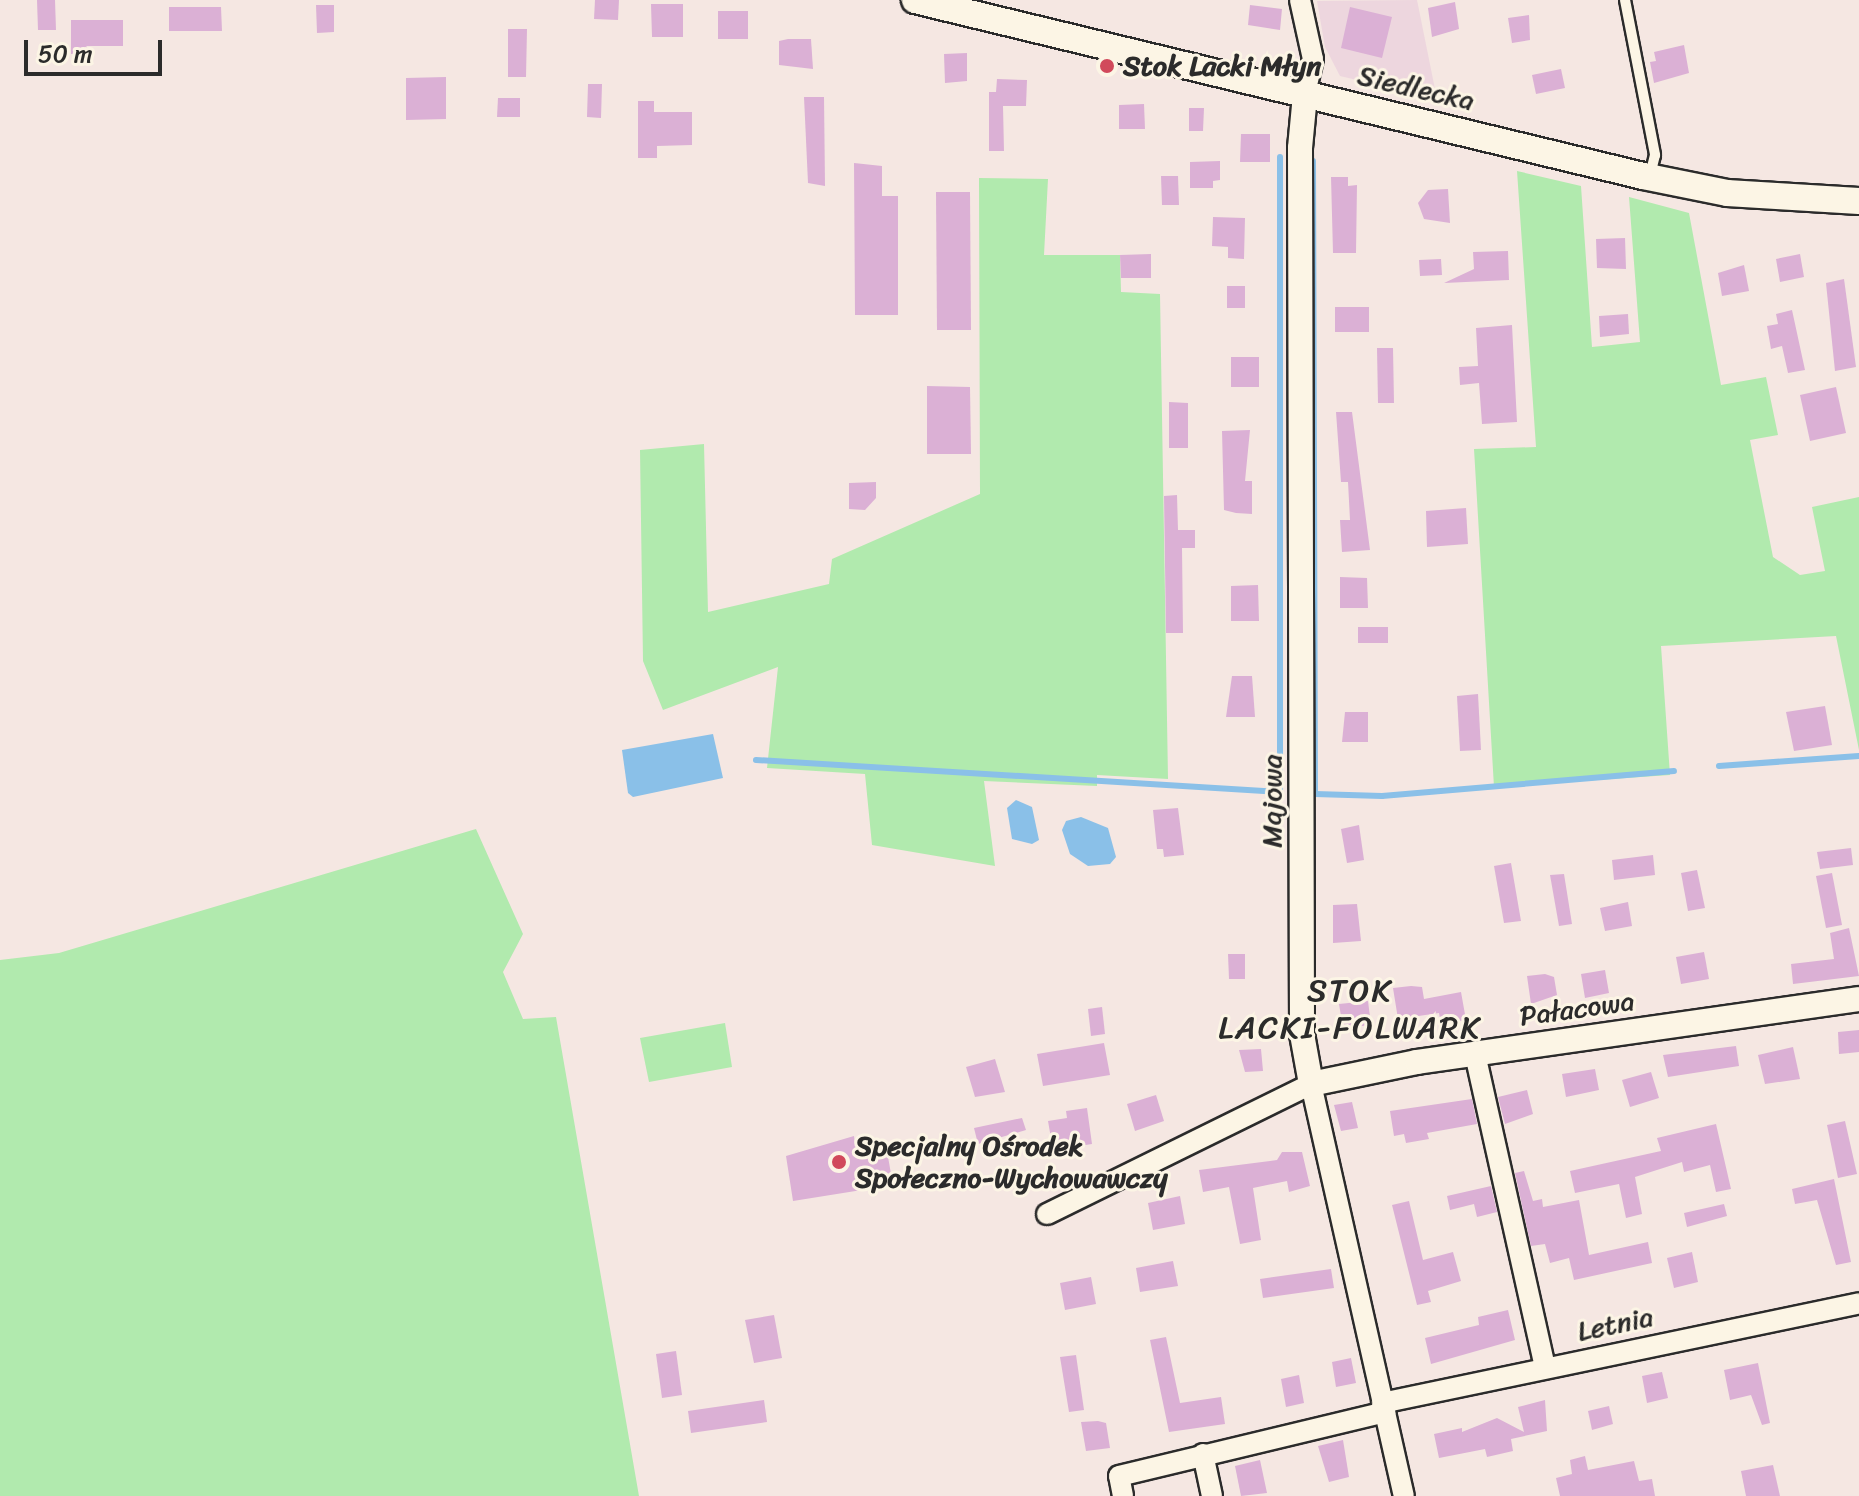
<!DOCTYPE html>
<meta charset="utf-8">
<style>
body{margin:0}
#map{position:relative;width:1859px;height:1496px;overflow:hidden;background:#f5e7e2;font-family:Sriracha,sans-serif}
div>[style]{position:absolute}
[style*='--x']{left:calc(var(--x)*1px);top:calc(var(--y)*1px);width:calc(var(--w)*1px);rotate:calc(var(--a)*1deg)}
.built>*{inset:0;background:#edd6de}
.green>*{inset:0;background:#b1eaae}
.water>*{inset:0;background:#8ac0e8}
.stream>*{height:6px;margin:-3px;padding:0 3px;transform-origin:3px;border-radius:3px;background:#8ac0e8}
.building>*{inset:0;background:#dbb0d5}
.roads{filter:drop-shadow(2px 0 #2b2b2b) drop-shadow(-2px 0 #2b2b2b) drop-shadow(0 2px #2b2b2b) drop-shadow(0 -2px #2b2b2b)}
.service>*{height:10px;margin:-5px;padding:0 5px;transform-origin:5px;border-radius:5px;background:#fcf5e5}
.minor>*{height:20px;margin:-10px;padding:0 10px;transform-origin:10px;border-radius:10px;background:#fcf5e5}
.tertiary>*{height:24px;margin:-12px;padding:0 12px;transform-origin:12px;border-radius:12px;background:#fcf5e5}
.secondary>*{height:26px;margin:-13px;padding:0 13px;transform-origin:13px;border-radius:13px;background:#fcf5e5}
.dots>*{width:22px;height:22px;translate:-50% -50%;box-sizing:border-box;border:4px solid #fcf5e5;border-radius:50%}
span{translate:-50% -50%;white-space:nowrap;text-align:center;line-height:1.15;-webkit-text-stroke:6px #fcf5e5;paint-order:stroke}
.poi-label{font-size:28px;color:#2b2b2b;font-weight:700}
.left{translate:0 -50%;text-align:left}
.street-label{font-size:28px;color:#2b2b2b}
.quarter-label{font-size:32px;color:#2b2b2b;letter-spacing:2px}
.scale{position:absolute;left:24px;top:40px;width:138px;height:36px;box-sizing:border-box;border:4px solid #2b2b2b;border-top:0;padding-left:10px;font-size:24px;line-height:28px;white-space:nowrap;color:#2b2b2b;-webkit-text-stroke:6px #fcf5e5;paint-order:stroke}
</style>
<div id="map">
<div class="built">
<div style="clip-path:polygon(1417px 0,1437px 99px,1340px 76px,1325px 47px,1317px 1px)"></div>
</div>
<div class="green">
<div style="clip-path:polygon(1517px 171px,1581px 186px,1592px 347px,1640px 342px,1629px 197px,1689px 213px,1721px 385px,1766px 377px,1778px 435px,1750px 440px,1773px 557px,1800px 575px,1825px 571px,1812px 507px,1859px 497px,1859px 750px,1836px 636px,1661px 646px,1670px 775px,1494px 787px,1474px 449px,1536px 447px)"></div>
<div style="clip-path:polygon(979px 178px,1048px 179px,1044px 255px,1120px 255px,1121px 292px,1160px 294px,1168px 779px,1097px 775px,1097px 786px,984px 781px,995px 866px,872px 845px,865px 774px,767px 768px,778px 667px,663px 710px,643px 661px,640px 450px,704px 444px,708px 612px,829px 584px,832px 559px,980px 494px)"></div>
<div style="clip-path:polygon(476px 829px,523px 934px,503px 972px,523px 1019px,556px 1017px,639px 1496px,0 1496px,0 960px,59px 953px)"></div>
<div style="clip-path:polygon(725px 1023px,732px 1067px,649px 1082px,640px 1038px)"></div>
</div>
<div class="water">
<div style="clip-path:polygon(713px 734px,723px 778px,633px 797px,628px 793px,622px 750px)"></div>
<div style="clip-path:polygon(1016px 800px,1032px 807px,1039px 840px,1032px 844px,1012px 839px,1007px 808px)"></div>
<div style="clip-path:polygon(1081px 817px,1108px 828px,1116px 857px,1110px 864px,1088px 866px,1070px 854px,1062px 830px,1066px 821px)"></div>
</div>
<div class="stream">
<div style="--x:1313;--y:161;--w:633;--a:89.82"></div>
<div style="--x:1315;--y:794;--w:67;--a:1.7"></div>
<div style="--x:1382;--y:796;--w:293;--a:-4.9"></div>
<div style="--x:756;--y:760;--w:525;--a:3.49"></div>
<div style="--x:1280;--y:792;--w:635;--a:-90"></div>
<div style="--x:1719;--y:766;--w:140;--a:-4.1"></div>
</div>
<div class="building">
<div style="clip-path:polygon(37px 0,55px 0,56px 30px,38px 30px)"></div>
<div style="clip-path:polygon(595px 0,619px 0,618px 20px,594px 19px)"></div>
<div style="clip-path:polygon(1455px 2px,1459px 29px,1432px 37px,1428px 8px)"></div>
<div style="clip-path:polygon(651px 4px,683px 4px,683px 37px,652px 37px)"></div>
<div style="clip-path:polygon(316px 5px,334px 5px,334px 32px,317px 33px)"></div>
<div style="clip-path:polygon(1250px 5px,1282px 9px,1280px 30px,1248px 25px)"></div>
<div style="clip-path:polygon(169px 7px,221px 7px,222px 31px,169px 31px)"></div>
<div style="clip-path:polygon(1350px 7px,1392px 17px,1382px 58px,1341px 48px)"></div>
<div style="clip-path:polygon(718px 11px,748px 11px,748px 39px,718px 39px)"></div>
<div style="clip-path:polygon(1529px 15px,1530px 40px,1512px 43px,1508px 18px)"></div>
<div style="clip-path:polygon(71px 20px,123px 20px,123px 46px,87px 46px,87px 54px,71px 54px)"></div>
<div style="clip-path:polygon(508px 29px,527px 29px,526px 77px,508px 77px)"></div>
<div style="clip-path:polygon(788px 39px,811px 39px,813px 69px,779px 65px,779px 41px)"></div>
<div style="clip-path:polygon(1684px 45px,1689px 73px,1654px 83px,1650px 62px,1656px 61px,1654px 52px)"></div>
<div style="clip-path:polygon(967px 53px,967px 81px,945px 83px,944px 54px)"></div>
<div style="clip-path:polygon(1561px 69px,1565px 88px,1536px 94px,1532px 75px)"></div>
<div style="clip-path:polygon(446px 77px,446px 119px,406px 120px,406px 78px)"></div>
<div style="clip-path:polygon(997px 79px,1027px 80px,1026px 106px,1003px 106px,1004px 151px,989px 151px,989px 92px,996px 92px)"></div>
<div style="clip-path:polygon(588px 84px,602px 84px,601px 118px,587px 117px)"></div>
<div style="clip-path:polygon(804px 97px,824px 97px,825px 186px,808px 183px)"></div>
<div style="clip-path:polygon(498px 98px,520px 98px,520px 117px,497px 117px)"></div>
<div style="clip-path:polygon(638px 101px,654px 101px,654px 112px,692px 112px,692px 145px,657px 146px,657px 158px,638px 158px)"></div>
<div style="clip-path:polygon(1144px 104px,1145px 129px,1119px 129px,1119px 105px)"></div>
<div style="clip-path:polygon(1189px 108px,1204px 108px,1203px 131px,1189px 131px)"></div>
<div style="clip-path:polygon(1241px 134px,1270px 134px,1270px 162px,1240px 162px)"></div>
<div style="clip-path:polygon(1220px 161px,1220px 180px,1213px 181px,1213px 188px,1190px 188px,1190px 162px)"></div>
<div style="clip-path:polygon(854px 163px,882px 166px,882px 196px,898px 196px,898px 315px,855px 315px)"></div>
<div style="clip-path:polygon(1161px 176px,1178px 176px,1179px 205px,1162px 205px)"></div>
<div style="clip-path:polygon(1331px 177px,1348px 177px,1348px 186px,1357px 185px,1356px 253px,1333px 253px)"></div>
<div style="clip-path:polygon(1448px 189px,1450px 223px,1424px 219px,1418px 203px,1428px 190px)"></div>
<div style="clip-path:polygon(936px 192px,970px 192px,971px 330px,937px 330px)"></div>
<div style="clip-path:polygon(1213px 217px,1245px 218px,1244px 259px,1228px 258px,1228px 247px,1212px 246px)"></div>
<div style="clip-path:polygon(1625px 238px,1626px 269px,1597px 268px,1596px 239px)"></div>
<div style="clip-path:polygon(1508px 251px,1509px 280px,1444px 283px,1474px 269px,1473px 252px)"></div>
<div style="clip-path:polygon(1151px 254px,1151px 278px,1121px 278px,1120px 255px)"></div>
<div style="clip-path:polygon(1800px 254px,1804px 277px,1780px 282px,1776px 259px)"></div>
<div style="clip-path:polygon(1441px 259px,1442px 275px,1420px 276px,1419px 260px)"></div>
<div style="clip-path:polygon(1744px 265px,1749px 291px,1722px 296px,1718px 273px)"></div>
<div style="clip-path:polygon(1844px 279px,1856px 367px,1835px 371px,1826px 283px)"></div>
<div style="clip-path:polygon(1227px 286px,1245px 286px,1245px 308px,1227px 308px)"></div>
<div style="clip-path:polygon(1335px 307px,1369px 307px,1369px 332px,1335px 332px)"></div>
<div style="clip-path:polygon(1792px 310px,1805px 370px,1788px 373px,1782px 346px,1771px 349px,1767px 326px,1778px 324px,1776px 314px)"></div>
<div style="clip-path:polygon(1628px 314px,1629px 334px,1600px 337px,1599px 316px)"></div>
<div style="clip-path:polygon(1512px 325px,1517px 422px,1482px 424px,1479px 383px,1460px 385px,1459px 367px,1478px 366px,1476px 328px)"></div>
<div style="clip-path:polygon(1377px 348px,1393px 348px,1394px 403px,1378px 403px)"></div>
<div style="clip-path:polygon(1231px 357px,1259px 357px,1259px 387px,1231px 387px)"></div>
<div style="clip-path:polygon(927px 386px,970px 387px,971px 454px,927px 454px)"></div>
<div style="clip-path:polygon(1836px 387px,1846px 433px,1810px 441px,1800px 395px)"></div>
<div style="clip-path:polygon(1169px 402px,1188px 403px,1188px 448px,1169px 448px)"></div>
<div style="clip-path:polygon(1336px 412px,1352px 412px,1370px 550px,1342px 552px,1340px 520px,1350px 520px,1348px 482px,1341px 482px)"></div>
<div style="clip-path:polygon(1250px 430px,1245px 481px,1252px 481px,1252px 514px,1236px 513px,1224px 510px,1222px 431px)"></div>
<div style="clip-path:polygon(876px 482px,876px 498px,865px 510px,849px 509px,849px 483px)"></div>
<div style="clip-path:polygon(1177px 495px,1178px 530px,1195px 530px,1195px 548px,1182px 548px,1183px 633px,1166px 633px,1164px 496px)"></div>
<div style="clip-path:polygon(1466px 508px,1468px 544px,1427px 547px,1426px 511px)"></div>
<div style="clip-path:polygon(1340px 577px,1367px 578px,1368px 608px,1340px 608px)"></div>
<div style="clip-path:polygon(1258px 585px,1259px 621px,1231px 621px,1231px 586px)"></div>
<div style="clip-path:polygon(1358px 627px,1388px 627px,1388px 643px,1358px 643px)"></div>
<div style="clip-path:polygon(1232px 676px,1252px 676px,1255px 717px,1226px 717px)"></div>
<div style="clip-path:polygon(1478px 694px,1481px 750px,1460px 751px,1457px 696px)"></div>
<div style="clip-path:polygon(1825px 706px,1832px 745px,1794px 751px,1786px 712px)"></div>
<div style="clip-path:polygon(1345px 712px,1368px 712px,1368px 742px,1342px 742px)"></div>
<div style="clip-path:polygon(1178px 808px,1184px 855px,1164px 857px,1163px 849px,1157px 849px,1153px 810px)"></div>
<div style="clip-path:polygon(1359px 825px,1364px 860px,1347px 863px,1341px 829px)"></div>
<div style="clip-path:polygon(1851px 848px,1853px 865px,1820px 869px,1817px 852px)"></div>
<div style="clip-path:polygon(1653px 855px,1655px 875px,1614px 880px,1612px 860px)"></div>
<div style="clip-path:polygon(1511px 863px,1521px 921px,1504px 923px,1494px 866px)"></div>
<div style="clip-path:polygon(1697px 870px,1705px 908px,1688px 911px,1681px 873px)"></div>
<div style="clip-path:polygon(1832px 873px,1842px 925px,1826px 928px,1816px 876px)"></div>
<div style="clip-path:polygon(1564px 874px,1572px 924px,1559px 926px,1550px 875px)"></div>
<div style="clip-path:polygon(1628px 902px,1632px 926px,1605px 931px,1600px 908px)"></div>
<div style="clip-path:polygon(1357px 904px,1361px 941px,1333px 943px,1333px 905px)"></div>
<div style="clip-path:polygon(1849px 928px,1859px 976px,1793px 984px,1791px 964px,1834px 959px,1830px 933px)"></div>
<div style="clip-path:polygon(1704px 952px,1709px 979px,1681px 984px,1676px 957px)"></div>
<div style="clip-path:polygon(1228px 954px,1245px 954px,1245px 979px,1229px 979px)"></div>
<div style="clip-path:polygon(1605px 970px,1609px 993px,1585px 998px,1581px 974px)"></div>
<div style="clip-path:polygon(1545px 974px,1554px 977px,1557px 995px,1531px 1004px,1527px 976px)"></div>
<div style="clip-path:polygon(1411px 986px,1422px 987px,1424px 999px,1461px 992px,1466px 1020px,1441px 1024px,1439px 1013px,1398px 1019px,1393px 988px)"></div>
<div style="clip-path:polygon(1368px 1001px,1371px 1025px,1343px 1028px,1339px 1004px)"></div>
<div style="clip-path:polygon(1102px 1007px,1105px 1034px,1091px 1036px,1088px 1009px)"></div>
<div style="clip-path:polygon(1859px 1030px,1859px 1052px,1839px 1054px,1838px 1032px)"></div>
<div style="clip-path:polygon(1104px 1043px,1110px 1075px,1043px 1086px,1037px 1054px)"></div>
<div style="clip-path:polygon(1736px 1046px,1739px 1066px,1668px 1077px,1663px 1055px)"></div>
<div style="clip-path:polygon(1793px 1047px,1800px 1079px,1765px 1084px,1758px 1055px)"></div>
<div style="clip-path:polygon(1261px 1049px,1263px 1071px,1245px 1072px,1239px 1050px)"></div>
<div style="clip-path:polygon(995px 1059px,1005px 1092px,975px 1097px,966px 1067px)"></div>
<div style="clip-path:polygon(1595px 1069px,1599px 1090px,1566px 1097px,1562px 1074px)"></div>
<div style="clip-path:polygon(1651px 1072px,1659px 1098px,1630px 1107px,1622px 1080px)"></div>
<div style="clip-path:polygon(1527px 1090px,1533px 1114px,1505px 1124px,1498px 1097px)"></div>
<div style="clip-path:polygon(1156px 1095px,1164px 1121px,1135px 1131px,1127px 1104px)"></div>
<div style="clip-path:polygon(1472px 1099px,1477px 1124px,1427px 1133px,1429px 1139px,1406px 1143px,1404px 1134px,1394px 1136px,1390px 1111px)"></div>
<div style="clip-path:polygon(1352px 1102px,1358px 1128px,1341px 1131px,1334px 1105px)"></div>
<div style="clip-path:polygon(1087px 1108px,1092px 1144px,1053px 1150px,1048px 1121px,1067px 1118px,1066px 1111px)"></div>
<div style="clip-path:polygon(1022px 1118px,1026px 1130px,978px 1144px,974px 1128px)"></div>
<div style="clip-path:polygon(1845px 1121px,1857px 1174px,1838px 1178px,1827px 1125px)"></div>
<div style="clip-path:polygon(1716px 1124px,1731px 1189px,1716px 1192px,1710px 1165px,1684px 1172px,1682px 1162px,1635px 1177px,1642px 1214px,1626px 1218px,1619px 1184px,1575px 1193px,1570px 1171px,1661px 1151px,1657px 1138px)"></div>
<div style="clip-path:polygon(854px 1136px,855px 1145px,885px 1140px,893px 1185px,793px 1201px,786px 1156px)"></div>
<div style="clip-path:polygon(1282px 1152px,1302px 1152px,1310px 1186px,1289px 1192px,1287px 1181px,1253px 1188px,1261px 1240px,1240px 1244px,1229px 1187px,1203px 1192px,1199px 1170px,1277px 1160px)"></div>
<div style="clip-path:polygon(1524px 1171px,1533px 1201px,1542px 1199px,1543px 1207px,1579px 1200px,1589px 1255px,1648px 1242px,1652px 1263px,1574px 1280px,1569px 1258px,1550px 1263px,1545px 1244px,1531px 1246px,1515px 1173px)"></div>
<div style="clip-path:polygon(1834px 1179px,1851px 1262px,1836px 1265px,1817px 1200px,1795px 1204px,1792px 1189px)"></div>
<div style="clip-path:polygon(1491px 1186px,1497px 1212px,1477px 1217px,1474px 1204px,1450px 1210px,1447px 1196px)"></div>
<div style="clip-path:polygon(1180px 1196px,1185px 1224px,1153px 1230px,1148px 1203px)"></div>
<div style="clip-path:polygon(1409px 1201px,1423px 1260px,1453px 1252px,1461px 1281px,1428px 1291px,1431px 1302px,1417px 1305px,1392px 1205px)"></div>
<div style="clip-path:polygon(1724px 1204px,1727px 1216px,1687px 1227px,1684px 1213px)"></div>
<div style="clip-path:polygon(1692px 1252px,1698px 1282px,1674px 1288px,1667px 1258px)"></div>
<div style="clip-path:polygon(1173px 1261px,1178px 1286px,1140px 1292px,1136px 1268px)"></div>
<div style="clip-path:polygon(1331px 1269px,1334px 1288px,1263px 1298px,1260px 1279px)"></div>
<div style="clip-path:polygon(1091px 1277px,1096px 1304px,1065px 1310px,1060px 1283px)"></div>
<div style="clip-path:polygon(1508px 1310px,1515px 1340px,1431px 1364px,1425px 1338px,1479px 1325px,1478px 1317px)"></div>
<div style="clip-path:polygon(774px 1315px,782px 1358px,754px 1363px,745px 1320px)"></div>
<div style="clip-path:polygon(1166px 1337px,1180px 1403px,1221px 1397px,1225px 1424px,1169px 1432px,1150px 1340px)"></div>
<div style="clip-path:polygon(676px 1351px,682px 1395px,662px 1398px,656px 1354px)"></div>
<div style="clip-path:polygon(1076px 1355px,1084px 1410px,1069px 1412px,1060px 1357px)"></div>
<div style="clip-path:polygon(1351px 1358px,1356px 1383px,1336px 1387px,1332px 1362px)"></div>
<div style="clip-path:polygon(1758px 1363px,1770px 1423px,1762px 1425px,1751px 1395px,1730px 1400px,1724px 1370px)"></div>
<div style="clip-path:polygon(1662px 1372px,1668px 1398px,1647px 1403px,1642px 1376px)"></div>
<div style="clip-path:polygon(1299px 1375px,1304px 1403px,1286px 1407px,1281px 1379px)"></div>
<div style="clip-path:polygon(764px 1400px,767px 1422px,691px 1433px,688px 1411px)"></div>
<div style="clip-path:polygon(1545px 1400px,1547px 1431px,1511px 1439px,1513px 1451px,1487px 1457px,1485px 1449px,1439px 1458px,1434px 1434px,1462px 1428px,1462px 1432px,1497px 1418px,1524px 1432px,1518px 1407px)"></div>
<div style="clip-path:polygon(1609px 1406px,1613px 1424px,1592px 1430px,1588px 1411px)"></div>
<div style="clip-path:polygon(1098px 1421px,1106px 1423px,1110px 1448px,1086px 1451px,1081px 1422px)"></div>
<div style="clip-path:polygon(1343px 1440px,1349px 1477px,1329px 1482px,1318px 1446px)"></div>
<div style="clip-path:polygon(1585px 1456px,1588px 1470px,1634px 1461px,1639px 1481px,1652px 1479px,1655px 1496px,1560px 1496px,1556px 1478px,1572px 1474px,1570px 1460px)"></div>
<div style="clip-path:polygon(1260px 1460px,1267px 1493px,1241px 1496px,1235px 1466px)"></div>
<div style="clip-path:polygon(1773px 1465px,1780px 1496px,1746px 1496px,1741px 1471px)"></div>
</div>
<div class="roads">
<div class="service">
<div style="--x:1625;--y:0;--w:158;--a:79"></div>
<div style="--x:1655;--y:155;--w:21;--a:104"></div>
</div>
<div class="minor">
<div style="--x:1300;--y:0;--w:60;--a:77.6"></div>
<div style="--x:1313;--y:59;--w:37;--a:103"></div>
<div style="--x:1475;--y:1054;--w:321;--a:77.4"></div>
<div style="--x:1047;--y:1214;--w:294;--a:-26.2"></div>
<div style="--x:1311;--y:1084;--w:422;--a:77.3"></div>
<div style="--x:1382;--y:1403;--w:487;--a:-11.8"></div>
<div style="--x:1203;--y:1454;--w:43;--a:77.9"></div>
<div style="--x:1123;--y:1496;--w:20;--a:-101"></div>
<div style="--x:1119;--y:1476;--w:274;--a:-13.5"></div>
</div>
<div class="tertiary">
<div style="--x:1305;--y:95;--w:53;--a:95.4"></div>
<div style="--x:1300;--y:148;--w:886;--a:89.87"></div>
<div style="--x:1302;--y:1034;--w:51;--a:79.8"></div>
<div style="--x:1311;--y:1084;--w:108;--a:-11.7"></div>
<div style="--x:1417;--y:1062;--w:446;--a:-8.1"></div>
</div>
<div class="secondary">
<div style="--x:915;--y:0;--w:749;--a:13.59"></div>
<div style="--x:1643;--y:176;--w:86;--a:11.4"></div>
<div style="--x:1727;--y:193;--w:132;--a:3.5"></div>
</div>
</div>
<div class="dots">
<div style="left:1107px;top:66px;background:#d1495b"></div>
<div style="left:839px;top:1162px;background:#d1495b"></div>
</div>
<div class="poi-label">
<span class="left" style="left:1123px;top:66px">Stok Lacki Młyn</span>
<span class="left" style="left:855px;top:1162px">Specjalny Ośrodek<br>Społeczno-Wychowawczy</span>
</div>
<div class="street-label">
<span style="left:1416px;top:88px;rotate:13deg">Siedlecka</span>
<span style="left:1272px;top:801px;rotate:-90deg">Majowa</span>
<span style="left:1577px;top:1009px;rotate:-8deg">Pałacowa</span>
<span style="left:1615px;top:1324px;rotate:-12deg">Letnia</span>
</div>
<div class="quarter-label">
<span style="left:1350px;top:1010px">STOK<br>LACKI-FOLWARK</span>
</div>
<div class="scale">50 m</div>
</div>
